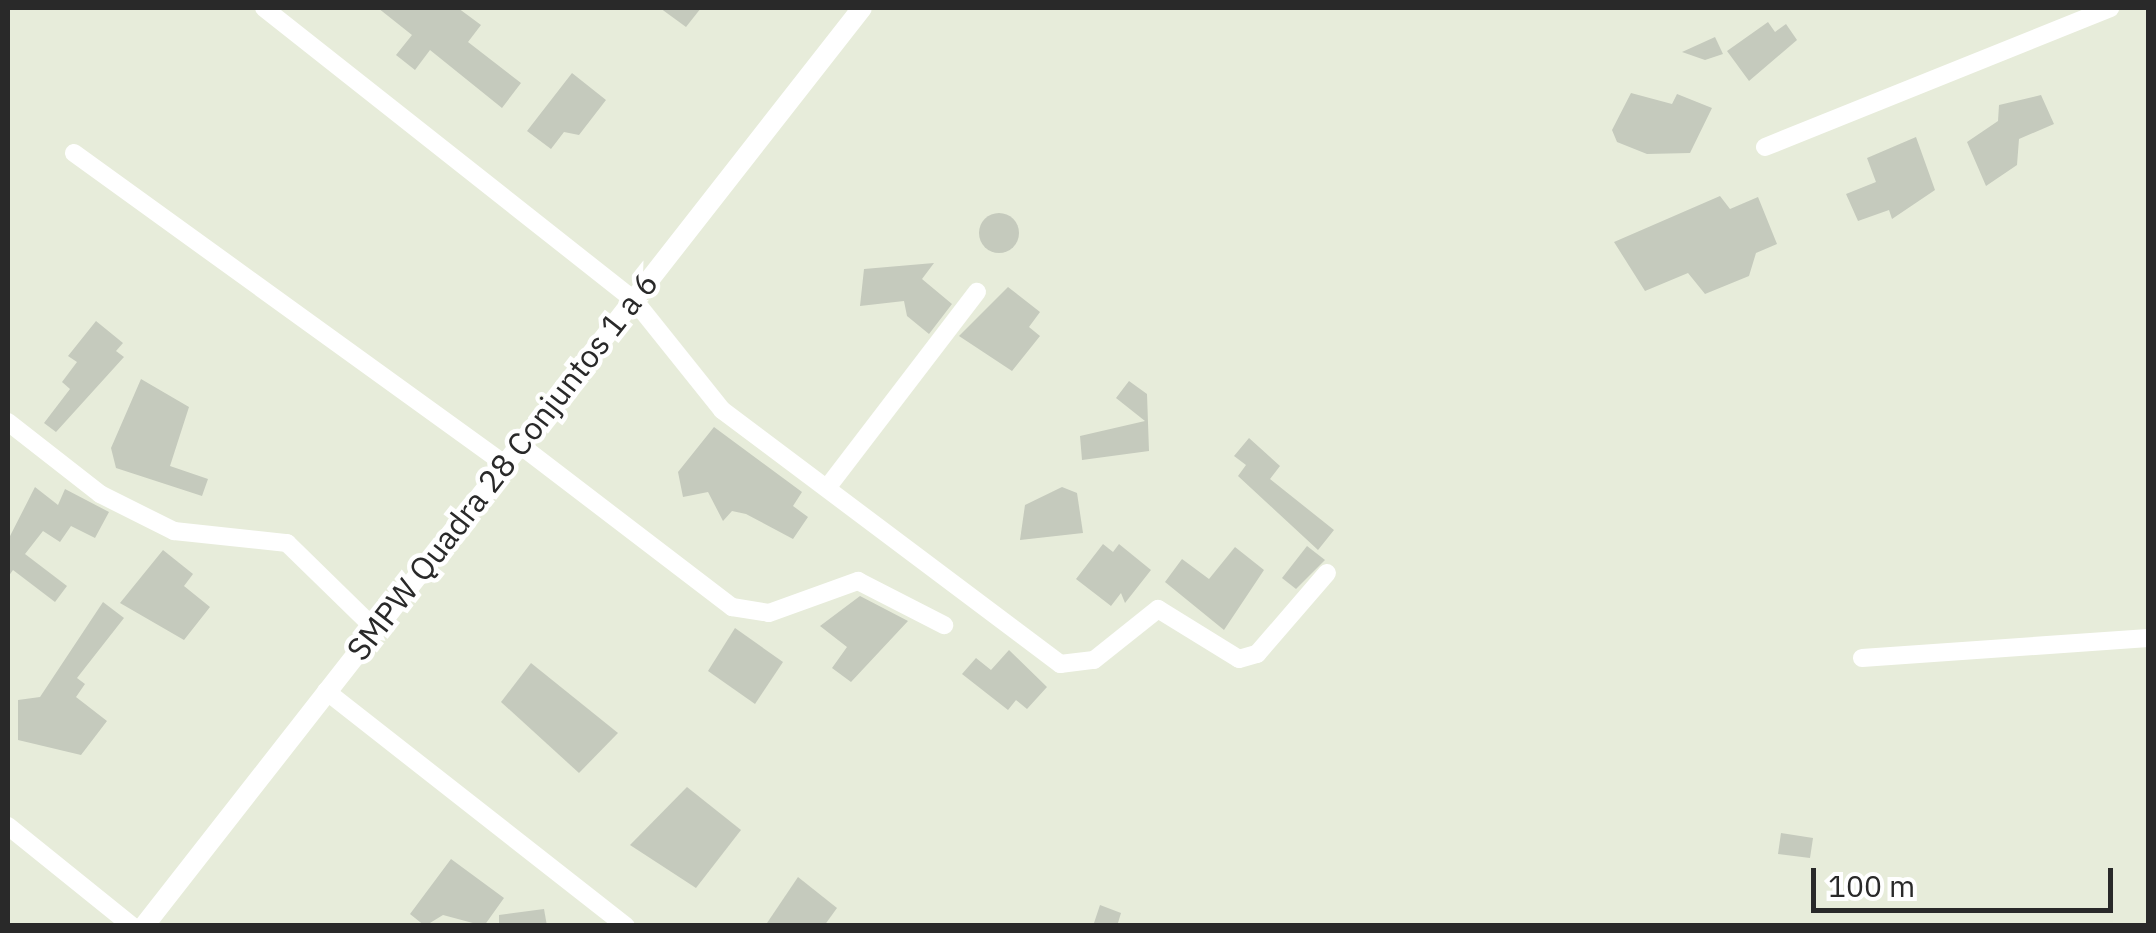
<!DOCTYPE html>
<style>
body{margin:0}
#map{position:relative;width:2156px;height:933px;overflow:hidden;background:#e7ecda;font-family:"IBM Plex Sans",sans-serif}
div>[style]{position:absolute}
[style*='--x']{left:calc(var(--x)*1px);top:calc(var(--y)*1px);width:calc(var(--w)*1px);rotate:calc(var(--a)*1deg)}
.building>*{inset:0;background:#c5cabd}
.round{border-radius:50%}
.minor>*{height:18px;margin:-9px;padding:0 9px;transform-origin:9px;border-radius:9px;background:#fff}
.tertiary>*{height:20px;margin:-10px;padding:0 10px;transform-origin:10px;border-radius:10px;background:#fff}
span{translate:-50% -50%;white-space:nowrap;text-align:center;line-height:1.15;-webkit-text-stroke:9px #fff;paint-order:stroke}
.street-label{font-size:32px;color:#292929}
.frame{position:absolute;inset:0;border:10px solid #292929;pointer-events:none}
.scale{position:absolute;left:1811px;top:868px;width:302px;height:45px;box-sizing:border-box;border:5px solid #292929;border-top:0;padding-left:12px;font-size:30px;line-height:35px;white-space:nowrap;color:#292929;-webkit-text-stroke:8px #fff;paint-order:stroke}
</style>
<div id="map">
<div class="building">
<div style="clip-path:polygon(378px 8px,458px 8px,481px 25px,468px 42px,521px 83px,502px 108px,430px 50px,415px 70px,396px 55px,412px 35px)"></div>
<div style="clip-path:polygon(660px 8px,701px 8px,686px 27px)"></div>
<div style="clip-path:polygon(1768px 22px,1775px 32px,1786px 24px,1797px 40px,1749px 81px,1727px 51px)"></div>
<div style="clip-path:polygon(1715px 37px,1723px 54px,1705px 60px,1682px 52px)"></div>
<div style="clip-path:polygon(572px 73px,606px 100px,579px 135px,564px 132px,551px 149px,527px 131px)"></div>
<div style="clip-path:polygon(1631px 93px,1672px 104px,1677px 94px,1712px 108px,1690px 153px,1647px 154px,1617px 142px,1612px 130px)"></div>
<div style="clip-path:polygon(2041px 95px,2054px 124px,2019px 139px,2017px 165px,1986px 186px,1967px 142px,1998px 121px,1999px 105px)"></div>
<div style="clip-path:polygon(1916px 137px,1935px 190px,1892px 219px,1889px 210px,1858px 221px,1846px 194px,1876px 182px,1867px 158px)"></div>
<div style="clip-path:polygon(1720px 196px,1730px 209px,1758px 197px,1777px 244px,1756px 253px,1749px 276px,1705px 294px,1688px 273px,1645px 291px,1614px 242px)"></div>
<div class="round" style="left:979px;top:213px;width:40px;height:40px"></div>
<div style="clip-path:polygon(934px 263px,922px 279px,952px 304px,929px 334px,907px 316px,904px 301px,860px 306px,864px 269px)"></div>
<div style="clip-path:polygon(1008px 287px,1040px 312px,1029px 327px,1040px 336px,1012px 371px,959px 336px)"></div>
<div style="clip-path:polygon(96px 321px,123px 343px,116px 351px,124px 357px,56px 432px,44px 423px,70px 389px,62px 382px,77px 362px,68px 356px)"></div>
<div style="clip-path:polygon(141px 379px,189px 407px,170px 466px,208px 479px,202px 496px,116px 468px,111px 448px)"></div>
<div style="clip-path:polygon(1129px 381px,1147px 394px,1149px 451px,1082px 460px,1080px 436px,1145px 421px,1116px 398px)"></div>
<div style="clip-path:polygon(714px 427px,802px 492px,793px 506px,808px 517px,793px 539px,746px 514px,732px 511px,723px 521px,708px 492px,683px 497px,678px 472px)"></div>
<div style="clip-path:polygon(1249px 438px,1280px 466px,1270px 479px,1334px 530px,1318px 550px,1238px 476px,1246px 465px,1234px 456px)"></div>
<div style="clip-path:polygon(35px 487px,58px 505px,65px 489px,109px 512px,95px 538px,71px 526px,60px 542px,43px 531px,25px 554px,67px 586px,55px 602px,13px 570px,8px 577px,8px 540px)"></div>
<div style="clip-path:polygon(1062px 487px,1077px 493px,1083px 533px,1020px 540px,1025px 505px)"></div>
<div style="clip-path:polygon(1103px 544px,1113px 552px,1119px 544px,1151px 570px,1125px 603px,1121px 593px,1111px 606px,1076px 579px)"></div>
<div style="clip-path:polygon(1307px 546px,1325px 560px,1296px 589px,1282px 578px)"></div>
<div style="clip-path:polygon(1235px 547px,1264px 570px,1224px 630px,1165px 582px,1182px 559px,1209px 579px)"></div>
<div style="clip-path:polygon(163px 550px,193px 574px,184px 586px,210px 607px,184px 640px,120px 603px)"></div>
<div style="clip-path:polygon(860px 596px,908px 621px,851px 682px,832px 668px,847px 647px,820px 626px)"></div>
<div style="clip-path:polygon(103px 602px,124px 618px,77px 678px,85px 684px,76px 697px,107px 721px,81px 755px,18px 740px,18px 700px,40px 697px)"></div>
<div style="clip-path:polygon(735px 628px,783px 662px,755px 704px,708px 671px)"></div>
<div style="clip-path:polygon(1009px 650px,1047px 687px,1027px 709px,1016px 700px,1008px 710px,962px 674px,976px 658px,991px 670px)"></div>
<div style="clip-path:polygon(531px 663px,618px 733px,579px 773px,501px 702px)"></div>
<div style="clip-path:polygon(687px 787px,741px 830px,696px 888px,630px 845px)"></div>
<div style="clip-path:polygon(1781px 833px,1813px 838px,1810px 858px,1778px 854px)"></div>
<div style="clip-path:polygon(451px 859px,504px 898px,484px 926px,443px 915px,425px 926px,410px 914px)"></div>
<div style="clip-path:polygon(798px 877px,837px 908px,824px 926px,765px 926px)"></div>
<div style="clip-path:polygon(1100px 905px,1121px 913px,1117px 926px,1093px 926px)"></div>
<div style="clip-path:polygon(544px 909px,547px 926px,499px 926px,499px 915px)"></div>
</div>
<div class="minor">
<div style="--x:264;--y:8;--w:471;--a:38.3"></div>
<div style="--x:634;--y:300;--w:141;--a:51.3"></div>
<div style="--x:722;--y:410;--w:423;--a:36.9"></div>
<div style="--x:1060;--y:664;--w:34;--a:-7"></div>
<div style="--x:1094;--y:660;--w:82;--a:-38.6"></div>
<div style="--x:1158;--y:609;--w:95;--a:31.7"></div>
<div style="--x:1239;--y:659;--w:19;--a:-16"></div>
<div style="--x:1257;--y:654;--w:107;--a:-49.2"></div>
<div style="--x:1765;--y:147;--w:372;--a:-21.9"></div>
<div style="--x:74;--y:153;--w:529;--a:35.85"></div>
<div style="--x:8;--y:422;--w:117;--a:38"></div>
<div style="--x:100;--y:494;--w:83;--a:26.6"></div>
<div style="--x:174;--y:531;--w:114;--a:6.1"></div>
<div style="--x:287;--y:543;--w:119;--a:44.3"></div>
<div style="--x:520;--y:445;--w:267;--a:37.4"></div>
<div style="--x:732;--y:607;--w:37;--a:9"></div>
<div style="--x:769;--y:613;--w:95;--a:-19.8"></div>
<div style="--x:858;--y:581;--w:97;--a:27.1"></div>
<div style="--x:827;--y:488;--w:247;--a:-52.6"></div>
<div style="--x:1862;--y:658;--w:287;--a:-4"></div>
<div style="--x:326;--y:691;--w:381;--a:38.1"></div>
<div style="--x:8;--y:826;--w:159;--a:38.9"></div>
</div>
<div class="tertiary">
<div style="--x:144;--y:926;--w:1165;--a:-51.97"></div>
</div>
<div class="street-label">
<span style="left:502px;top:466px;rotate:-52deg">SMPW Quadra 28 Conjuntos 1 a 6</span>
</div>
<div class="frame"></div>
<div class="scale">100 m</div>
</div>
